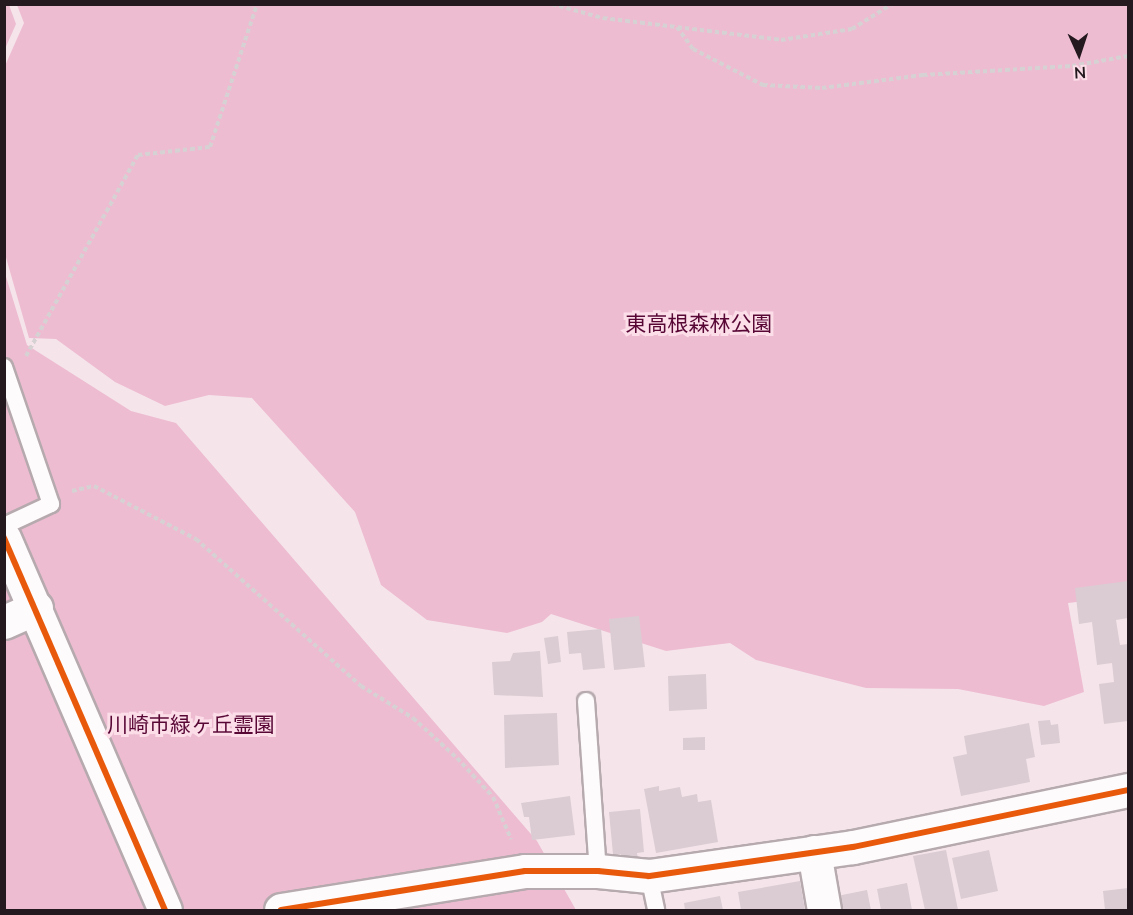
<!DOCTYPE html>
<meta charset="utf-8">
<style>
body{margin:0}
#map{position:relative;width:1133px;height:915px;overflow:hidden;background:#f5e5eb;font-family:"Nunito Sans","Noto Sans JP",sans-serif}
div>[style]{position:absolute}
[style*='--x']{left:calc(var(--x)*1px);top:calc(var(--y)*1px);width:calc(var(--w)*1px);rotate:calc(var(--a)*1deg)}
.green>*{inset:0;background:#eebcd1}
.building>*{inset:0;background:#daccd2}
.path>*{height:4px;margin-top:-2px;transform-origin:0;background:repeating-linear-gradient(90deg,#d6d1d3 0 4.5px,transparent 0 7.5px)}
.roads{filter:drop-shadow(2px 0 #b6aaae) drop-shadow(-2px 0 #b6aaae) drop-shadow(0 2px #b6aaae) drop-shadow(0 -2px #b6aaae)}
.lane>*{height:16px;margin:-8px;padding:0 8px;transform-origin:8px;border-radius:8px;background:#fefbfc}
.street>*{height:33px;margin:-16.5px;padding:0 16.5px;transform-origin:16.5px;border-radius:16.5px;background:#fefbfc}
.cycleway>*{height:6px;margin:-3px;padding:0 3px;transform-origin:3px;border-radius:3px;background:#e8590c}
span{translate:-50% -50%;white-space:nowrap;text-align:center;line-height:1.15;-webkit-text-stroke:6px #fcdee9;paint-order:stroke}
.park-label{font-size:21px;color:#580735}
.frame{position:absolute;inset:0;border:6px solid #24191e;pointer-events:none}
.north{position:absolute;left:1049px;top:24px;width:60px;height:60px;-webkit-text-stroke:4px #fcdee9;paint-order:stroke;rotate:177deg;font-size:16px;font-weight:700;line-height:24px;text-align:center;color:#24191e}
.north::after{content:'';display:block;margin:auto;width:21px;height:27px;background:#24191e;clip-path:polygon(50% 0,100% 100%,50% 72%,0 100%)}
</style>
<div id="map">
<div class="green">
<div style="clip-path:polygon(5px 4px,9px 5px,16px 24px,5px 49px)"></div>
<div style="clip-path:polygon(17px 5px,1128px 5px,1128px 596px,1068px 603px,1084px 692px,1044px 706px,958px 689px,866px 688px,756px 660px,730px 643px,666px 651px,551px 614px,542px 622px,507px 633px,427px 620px,381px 585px,355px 512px,252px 398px,209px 395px,165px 406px,115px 382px,56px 339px,29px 338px,5px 254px,4px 68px,24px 23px)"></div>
<div style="clip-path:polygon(4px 270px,27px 345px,131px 411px,176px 423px,537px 841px,576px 910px,5px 910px)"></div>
</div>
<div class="building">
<div style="clip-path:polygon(1128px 581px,1128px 618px,1116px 620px,1120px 645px,1128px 644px,1128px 721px,1104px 724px,1099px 684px,1114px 682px,1112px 663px,1097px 665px,1092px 622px,1079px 624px,1075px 588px)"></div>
<div style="clip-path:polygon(639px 616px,645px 667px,614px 670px,609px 619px)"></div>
<div style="clip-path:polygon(601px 629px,605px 668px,583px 670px,581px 653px,569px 654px,567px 632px)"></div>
<div style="clip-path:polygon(558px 636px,561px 662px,548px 664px,544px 638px)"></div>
<div style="clip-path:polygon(540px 651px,543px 697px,494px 695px,492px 662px,510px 661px,513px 653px)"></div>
<div style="clip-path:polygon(706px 674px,707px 709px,669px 711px,668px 676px)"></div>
<div style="clip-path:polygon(557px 713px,559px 765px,505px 768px,504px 715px)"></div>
<div style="clip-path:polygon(1050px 720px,1051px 725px,1058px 724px,1060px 743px,1041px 745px,1038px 721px)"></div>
<div style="clip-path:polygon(1029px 723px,1035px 757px,1026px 759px,1030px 782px,961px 796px,953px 757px,967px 754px,964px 736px)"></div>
<div style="clip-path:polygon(705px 737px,705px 750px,683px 750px,683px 738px)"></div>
<div style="clip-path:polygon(659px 786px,659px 791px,680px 787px,682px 797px,697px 794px,698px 802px,711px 800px,718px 842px,656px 853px,644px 789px)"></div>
<div style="clip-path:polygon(570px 796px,575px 835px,532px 840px,529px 817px,524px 817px,521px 803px)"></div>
<div style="clip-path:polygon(640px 809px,644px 852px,637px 853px,638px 858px,621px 859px,621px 854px,613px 854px,609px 812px)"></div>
<div style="clip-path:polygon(946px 850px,958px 910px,925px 910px,913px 856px)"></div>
<div style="clip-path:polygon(989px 850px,998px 891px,961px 899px,952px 858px)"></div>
<div style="clip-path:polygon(800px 881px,805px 910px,741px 910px,738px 892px)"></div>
<div style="clip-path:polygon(907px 883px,912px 910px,881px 910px,877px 889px)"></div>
<div style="clip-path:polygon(1128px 888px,1128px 910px,1105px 910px,1103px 891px)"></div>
<div style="clip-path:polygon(867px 890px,871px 910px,839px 910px,837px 896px)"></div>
<div style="clip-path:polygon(720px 896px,723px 910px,685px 910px,684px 903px)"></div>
</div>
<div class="path">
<div style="--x:552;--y:4;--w:53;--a:15.4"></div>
<div style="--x:603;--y:18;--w:179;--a:7"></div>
<div style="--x:781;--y:40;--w:72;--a:-8.8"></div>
<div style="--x:852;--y:29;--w:47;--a:-32"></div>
<div style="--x:677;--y:27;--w:27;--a:54"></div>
<div style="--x:693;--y:49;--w:79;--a:27.2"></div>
<div style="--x:763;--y:85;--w:59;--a:2.9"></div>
<div style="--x:822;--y:88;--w:102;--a:-7.3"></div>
<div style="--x:923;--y:75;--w:149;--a:-3.5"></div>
<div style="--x:1072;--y:66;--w:57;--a:-10.1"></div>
<div style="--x:26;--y:356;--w:230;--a:-60.9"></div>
<div style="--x:138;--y:155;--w:72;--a:-6.3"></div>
<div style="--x:210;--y:147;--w:151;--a:-71.8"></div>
<div style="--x:72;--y:491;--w:23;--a:-13"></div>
<div style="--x:94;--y:486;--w:115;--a:27.5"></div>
<div style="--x:196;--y:539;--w:221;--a:41.7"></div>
<div style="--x:361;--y:686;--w:61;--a:31.6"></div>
<div style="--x:413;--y:718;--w:59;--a:42.3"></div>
<div style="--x:457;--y:758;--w:53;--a:47.3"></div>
<div style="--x:493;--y:797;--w:46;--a:66.8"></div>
</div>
<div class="roads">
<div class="lane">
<div style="--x:4;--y:367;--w:145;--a:71.1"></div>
<div style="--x:51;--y:504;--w:52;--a:154.9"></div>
<div style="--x:586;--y:701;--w:170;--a:86"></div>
<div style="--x:649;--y:876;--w:35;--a:78"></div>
</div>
<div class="street">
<div style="--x:4;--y:538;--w:405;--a:66.6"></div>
<div style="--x:4;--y:622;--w:35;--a:-24"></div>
<div style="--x:814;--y:852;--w:59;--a:80.2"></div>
<div style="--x:281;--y:910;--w:247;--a:-9.1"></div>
<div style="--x:525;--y:871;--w:73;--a:0"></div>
<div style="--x:598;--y:871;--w:51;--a:5.6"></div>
<div style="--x:649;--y:876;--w:206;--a:-8.1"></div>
<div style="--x:853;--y:847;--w:281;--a:-11.7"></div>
</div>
</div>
<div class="cycleway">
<div style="--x:4;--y:538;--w:405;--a:66.6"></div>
<div style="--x:281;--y:910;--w:247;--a:-9.1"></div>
<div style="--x:525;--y:871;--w:73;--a:0"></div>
<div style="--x:598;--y:871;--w:51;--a:5.6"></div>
<div style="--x:649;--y:876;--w:206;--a:-8.1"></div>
<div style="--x:853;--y:847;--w:281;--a:-11.7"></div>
</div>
<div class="park-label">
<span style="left:699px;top:324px">東高根森林公園</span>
<span style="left:191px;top:725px">川崎市緑ヶ丘霊園</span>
</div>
<div class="frame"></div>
<div class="north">N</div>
</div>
